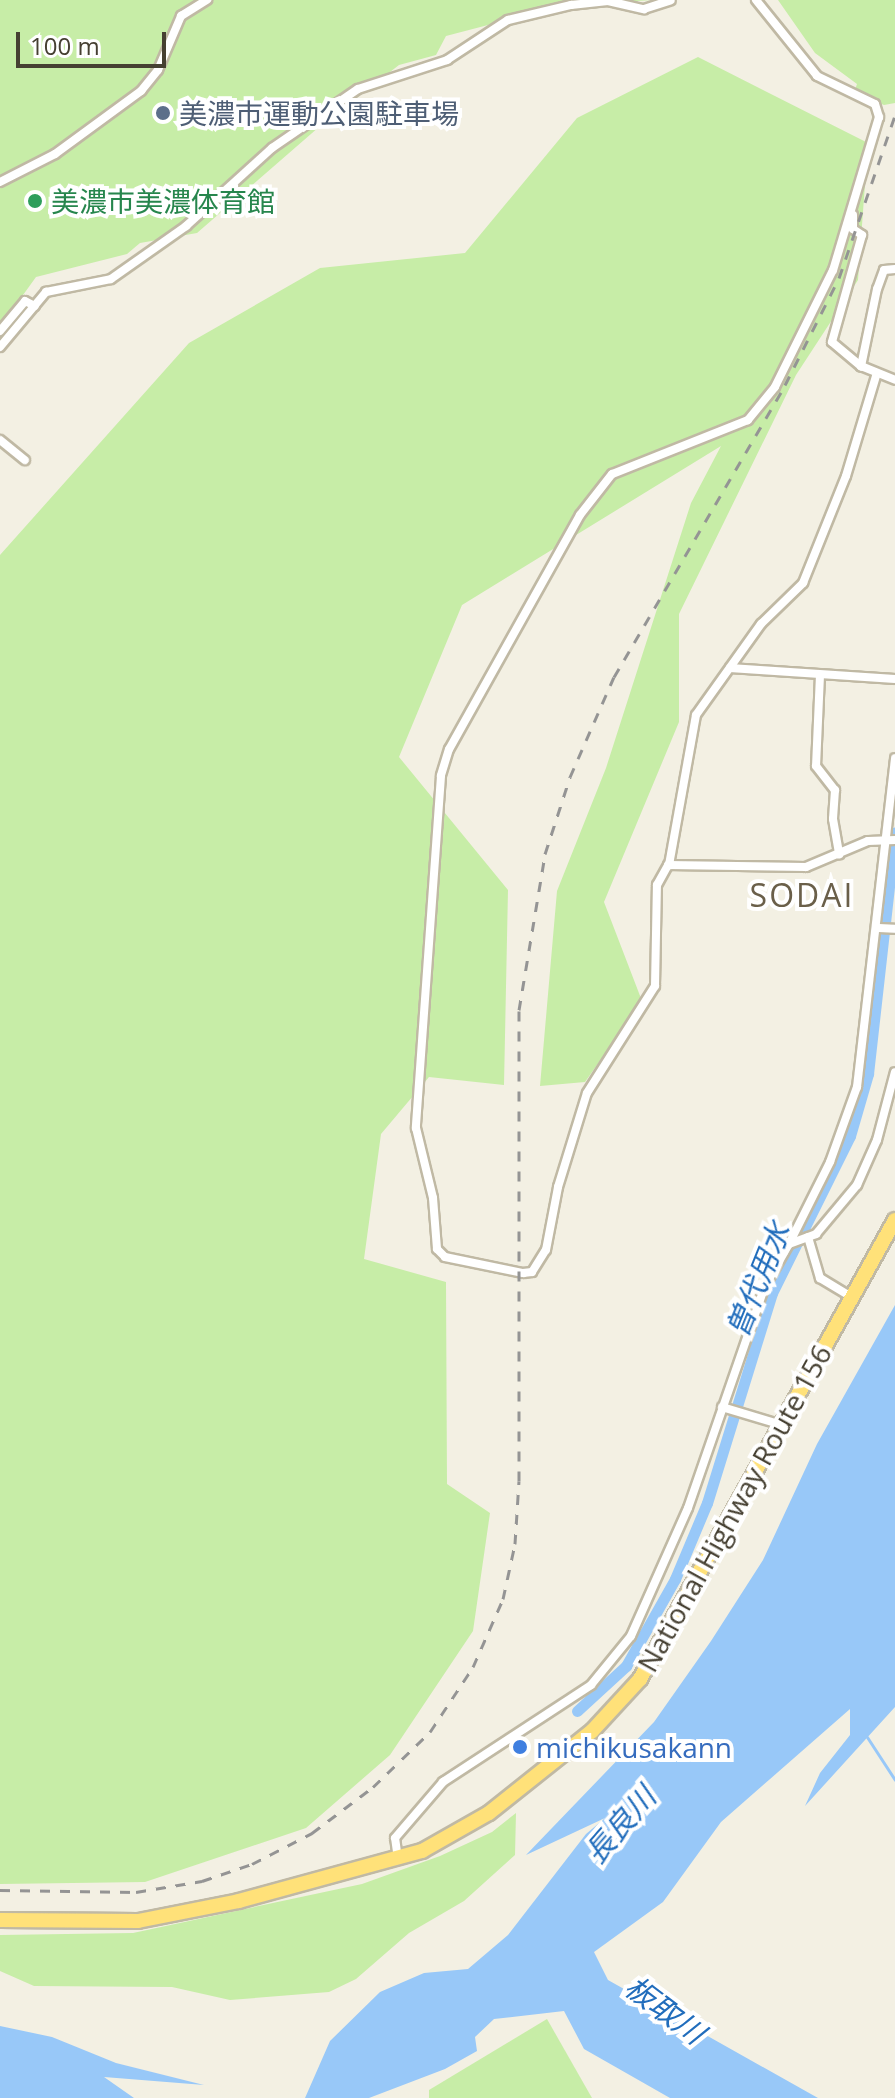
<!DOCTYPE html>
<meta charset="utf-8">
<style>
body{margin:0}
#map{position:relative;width:895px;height:2098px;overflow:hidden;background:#f3f0e3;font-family:"Open Sans","Noto Sans JP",sans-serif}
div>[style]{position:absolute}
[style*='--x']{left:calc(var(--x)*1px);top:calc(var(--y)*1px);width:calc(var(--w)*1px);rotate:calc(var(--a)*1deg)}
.green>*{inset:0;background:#c7eda7}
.water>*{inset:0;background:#98c8f8}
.stream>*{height:3px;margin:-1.5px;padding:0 1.5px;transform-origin:1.5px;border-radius:1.5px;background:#98c8f8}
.canal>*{height:11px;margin:-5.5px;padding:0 5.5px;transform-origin:5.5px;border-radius:5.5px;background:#98c8f8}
.roads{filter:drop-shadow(2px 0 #c0b9a4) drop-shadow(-2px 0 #c0b9a4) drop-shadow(0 2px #c0b9a4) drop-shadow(0 -2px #c0b9a4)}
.minor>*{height:8px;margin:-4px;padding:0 4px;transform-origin:4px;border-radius:4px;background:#fff}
.trunk>*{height:14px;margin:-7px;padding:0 7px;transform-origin:7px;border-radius:7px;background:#ffe179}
.rail>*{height:3px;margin-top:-1.5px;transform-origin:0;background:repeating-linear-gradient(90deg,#949494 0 10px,transparent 0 20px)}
.dots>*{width:22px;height:22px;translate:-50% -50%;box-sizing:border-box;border:4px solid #fff;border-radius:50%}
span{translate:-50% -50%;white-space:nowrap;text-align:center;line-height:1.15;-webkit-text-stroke:8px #fff;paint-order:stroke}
.service-label{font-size:28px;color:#4e5e75}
.left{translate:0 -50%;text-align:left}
.leisure-label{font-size:28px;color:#27864d}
.street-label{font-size:28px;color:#464032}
.shop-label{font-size:28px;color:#366cbe}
.water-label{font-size:30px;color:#216dbc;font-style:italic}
.quarter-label{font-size:32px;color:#6a5f49;letter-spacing:2px}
.scale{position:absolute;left:16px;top:32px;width:150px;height:36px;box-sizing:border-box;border:4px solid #464032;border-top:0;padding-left:10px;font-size:24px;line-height:28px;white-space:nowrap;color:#464032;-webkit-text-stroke:6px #fff;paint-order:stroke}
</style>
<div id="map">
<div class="green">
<div style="clip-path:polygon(0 0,653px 0,564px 5px,446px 36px,436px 55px,399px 65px,319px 127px,197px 233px,140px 243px,127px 254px,36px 277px,0 327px)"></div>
<div style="clip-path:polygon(778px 0,895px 0,895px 103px,884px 105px,854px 93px,857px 84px,815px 53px)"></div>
<div style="clip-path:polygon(698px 57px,868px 143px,858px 280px,796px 375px,679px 614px,679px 722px,604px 902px,642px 1001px,585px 1082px,540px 1086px,557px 891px,606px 768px,691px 503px,721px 446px,462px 605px,399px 757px,508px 890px,504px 1085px,429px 1077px,381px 1134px,364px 1259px,446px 1282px,447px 1484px,490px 1513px,473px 1631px,390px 1755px,306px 1828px,145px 1882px,0 1884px,0 555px,189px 343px,320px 268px,465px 253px,577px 118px)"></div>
<div style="clip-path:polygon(516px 1813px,515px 1855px,464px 1901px,409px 1933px,356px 1979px,329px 1992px,230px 2000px,172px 1987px,34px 1986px,0 1971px,0 1935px,133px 1933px,362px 1884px,440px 1856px,492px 1832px)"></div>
<div style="clip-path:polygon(547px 2019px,592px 2098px,429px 2098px,429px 2090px)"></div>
</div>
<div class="water">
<div style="clip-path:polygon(895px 1305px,895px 1707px,805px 1806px,820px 1773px,850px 1735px,850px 1709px,721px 1822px,663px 1902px,594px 1952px,608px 1980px,818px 2098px,670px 2098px,584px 2049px,564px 2011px,494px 2019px,475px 2037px,477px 2051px,445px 2069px,369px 2098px,305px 2098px,330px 2041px,380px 1992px,424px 1973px,468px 1969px,508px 1935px,586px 1834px,605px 1818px,526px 1855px,654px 1722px,711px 1641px,763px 1560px,817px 1444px)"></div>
<div style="clip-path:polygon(0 2026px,52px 2037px,116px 2063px,204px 2085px,104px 2077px,134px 2098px,0 2098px)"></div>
</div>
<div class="stream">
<div style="--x:867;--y:1737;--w:51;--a:56.9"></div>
</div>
<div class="canal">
<div style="--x:577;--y:1711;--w:67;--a:-42.6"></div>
<div style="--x:626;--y:1666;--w:100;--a:-60.6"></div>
<div style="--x:675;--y:1579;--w:82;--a:-67.2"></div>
<div style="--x:707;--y:1503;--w:220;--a:-72.8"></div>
<div style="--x:772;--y:1293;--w:175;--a:-63.6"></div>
<div style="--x:850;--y:1136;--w:65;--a:-73.8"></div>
<div style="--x:868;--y:1074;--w:243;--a:-83.6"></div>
</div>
<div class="roads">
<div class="minor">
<div style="--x:756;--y:0;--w:97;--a:51.2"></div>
<div style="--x:817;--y:76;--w:64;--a:25.8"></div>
<div style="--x:875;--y:104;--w:14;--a:73"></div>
<div style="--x:879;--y:117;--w:160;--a:106.7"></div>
<div style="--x:833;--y:270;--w:131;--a:116.4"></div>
<div style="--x:775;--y:387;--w:43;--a:129.3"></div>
<div style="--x:748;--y:420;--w:146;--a:158.3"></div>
<div style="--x:612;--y:474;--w:52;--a:128"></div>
<div style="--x:580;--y:515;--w:268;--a:119.2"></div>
<div style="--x:449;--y:749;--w:28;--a:107"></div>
<div style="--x:441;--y:776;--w:353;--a:94.1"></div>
<div style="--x:416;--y:1128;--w:72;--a:76.3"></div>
<div style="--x:433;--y:1198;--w:51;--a:85.5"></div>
<div style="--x:437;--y:1249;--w:11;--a:45"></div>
<div style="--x:445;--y:1257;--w:80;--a:11.6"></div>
<div style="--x:523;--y:1273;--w:9;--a:-6"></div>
<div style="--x:532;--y:1272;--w:26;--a:-58"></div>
<div style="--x:546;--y:1250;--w:64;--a:-79.2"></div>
<div style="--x:558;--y:1187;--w:98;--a:-72.9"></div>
<div style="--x:587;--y:1093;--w:127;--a:-57.6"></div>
<div style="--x:655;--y:986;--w:101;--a:-88.9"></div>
<div style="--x:657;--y:885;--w:23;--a:-61"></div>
<div style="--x:668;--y:865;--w:138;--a:0.8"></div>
<div style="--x:806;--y:867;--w:67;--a:-22.8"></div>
<div style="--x:868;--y:841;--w:27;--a:-2"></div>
<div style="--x:0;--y:182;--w:62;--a:-27"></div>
<div style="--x:55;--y:154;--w:107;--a:-36.2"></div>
<div style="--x:141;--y:91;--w:27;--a:-51"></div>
<div style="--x:158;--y:70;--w:59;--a:-66.9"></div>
<div style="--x:181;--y:16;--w:31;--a:-32"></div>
<div style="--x:853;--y:215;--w:14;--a:90"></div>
<div style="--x:853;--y:229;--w:11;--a:34"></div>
<div style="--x:862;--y:235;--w:111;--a:105.7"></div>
<div style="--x:832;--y:342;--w:38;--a:40"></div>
<div style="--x:895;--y:269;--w:11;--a:175"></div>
<div style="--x:884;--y:270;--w:20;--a:110"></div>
<div style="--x:877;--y:289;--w:79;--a:101.7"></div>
<div style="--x:861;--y:366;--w:37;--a:22"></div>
<div style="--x:0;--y:331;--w:39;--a:-50"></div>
<div style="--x:25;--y:301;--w:11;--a:27"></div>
<div style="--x:0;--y:347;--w:72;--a:-50.1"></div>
<div style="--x:46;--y:292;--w:66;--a:-11.3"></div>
<div style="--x:111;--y:279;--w:92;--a:-35.2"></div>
<div style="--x:186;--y:226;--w:116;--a:-42.2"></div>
<div style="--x:272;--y:148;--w:104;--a:-34.5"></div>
<div style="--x:358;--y:89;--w:94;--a:-18"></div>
<div style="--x:447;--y:60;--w:73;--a:-33.3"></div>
<div style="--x:508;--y:20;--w:65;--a:-13.4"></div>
<div style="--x:571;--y:5;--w:37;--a:-6"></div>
<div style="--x:608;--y:1;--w:37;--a:13"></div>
<div style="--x:644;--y:9;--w:28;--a:-18"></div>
<div style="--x:0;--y:440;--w:32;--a:39"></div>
<div style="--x:730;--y:668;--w:165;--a:3.8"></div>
<div style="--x:820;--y:675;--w:91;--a:92.5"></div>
<div style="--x:816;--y:766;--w:31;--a:52"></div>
<div style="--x:835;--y:790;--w:29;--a:94"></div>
<div style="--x:833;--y:819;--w:36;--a:80"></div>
<div style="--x:669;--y:865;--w:152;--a:-79.8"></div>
<div style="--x:696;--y:715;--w:112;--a:-54.5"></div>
<div style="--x:761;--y:624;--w:59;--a:-44.3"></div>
<div style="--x:803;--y:583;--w:115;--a:-68.1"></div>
<div style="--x:846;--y:476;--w:104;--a:-73.3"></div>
<div style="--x:878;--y:928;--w:17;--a:3"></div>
<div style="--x:808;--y:1237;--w:43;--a:73.7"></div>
<div style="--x:820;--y:1278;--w:37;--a:31"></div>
<div style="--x:789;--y:1244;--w:92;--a:-63.4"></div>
<div style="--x:830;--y:1162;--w:80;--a:-70.2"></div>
<div style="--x:857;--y:1087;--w:331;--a:-83.4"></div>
<div style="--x:722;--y:1407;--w:63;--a:16.7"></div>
<div style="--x:398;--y:1859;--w:21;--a:-98"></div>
<div style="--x:395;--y:1838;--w:74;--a:-49.4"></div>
<div style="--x:443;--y:1782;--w:177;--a:-33.2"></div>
<div style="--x:591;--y:1685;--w:63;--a:-50.8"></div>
<div style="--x:631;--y:1636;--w:140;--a:-66"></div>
<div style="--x:688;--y:1508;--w:235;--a:-70.9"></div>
<div style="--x:765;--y:1286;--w:48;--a:-60.3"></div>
<div style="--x:789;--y:1244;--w:29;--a:-20"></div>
<div style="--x:816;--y:1234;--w:64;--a:-50.1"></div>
<div style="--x:857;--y:1185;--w:49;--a:-66"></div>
<div style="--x:877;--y:1140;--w:70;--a:-75.2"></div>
</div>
<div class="trunk">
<div style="--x:0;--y:1920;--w:138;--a:0.4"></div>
<div style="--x:138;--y:1921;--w:103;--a:-11.2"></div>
<div style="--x:239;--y:1901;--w:190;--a:-15.3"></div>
<div style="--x:422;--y:1851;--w:77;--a:-29.6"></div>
<div style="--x:489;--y:1813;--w:132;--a:-38.5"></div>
<div style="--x:592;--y:1731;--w:71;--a:-47.3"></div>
<div style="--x:640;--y:1679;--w:525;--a:-60.95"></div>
</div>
</div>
<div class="rail">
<div style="--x:0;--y:1890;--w:136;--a:0.8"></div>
<div style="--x:136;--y:1892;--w:67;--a:-9.5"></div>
<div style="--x:202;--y:1881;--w:53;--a:-18.8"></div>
<div style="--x:252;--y:1864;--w:68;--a:-27.3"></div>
<div style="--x:312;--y:1833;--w:76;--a:-37"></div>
<div style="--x:373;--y:1787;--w:79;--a:-44"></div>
<div style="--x:430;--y:1732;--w:78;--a:-56.5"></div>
<div style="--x:473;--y:1667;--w:74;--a:-66.2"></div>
<div style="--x:503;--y:1599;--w:56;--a:-77.7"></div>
<div style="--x:515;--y:1544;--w:63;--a:-86.4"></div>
<div style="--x:519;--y:1481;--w:471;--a:-90"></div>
<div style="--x:519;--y:1010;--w:158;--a:-80.5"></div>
<div style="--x:545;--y:854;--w:81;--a:-72"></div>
<div style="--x:570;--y:777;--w:109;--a:-66.3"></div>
<div style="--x:614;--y:677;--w:338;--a:-59.6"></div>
<div style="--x:785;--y:385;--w:120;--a:-63.2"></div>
<div style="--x:839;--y:278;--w:172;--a:-71"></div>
</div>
<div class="dots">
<div style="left:163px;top:113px;background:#5c6f8a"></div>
<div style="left:35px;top:201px;background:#2e9e5b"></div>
<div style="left:520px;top:1747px;background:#3f7fe0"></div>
</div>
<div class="service-label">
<span class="left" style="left:179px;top:113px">美濃市運動公園駐車場</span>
</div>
<div class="leisure-label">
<span class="left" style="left:51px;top:201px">美濃市美濃体育館</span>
</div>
<div class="street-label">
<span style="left:734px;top:1508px;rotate:-61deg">National Highway Route 156</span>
</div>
<div class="shop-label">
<span class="left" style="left:536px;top:1747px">michikusakann</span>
</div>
<div class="water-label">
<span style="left:758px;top:1280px;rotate:-68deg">曽代用水</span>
<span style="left:620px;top:1825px;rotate:-49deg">長良川</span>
<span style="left:665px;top:2010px;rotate:37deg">板取川</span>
</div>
<div class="quarter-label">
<span style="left:802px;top:895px">SODAI</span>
</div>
<div class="scale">100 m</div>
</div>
